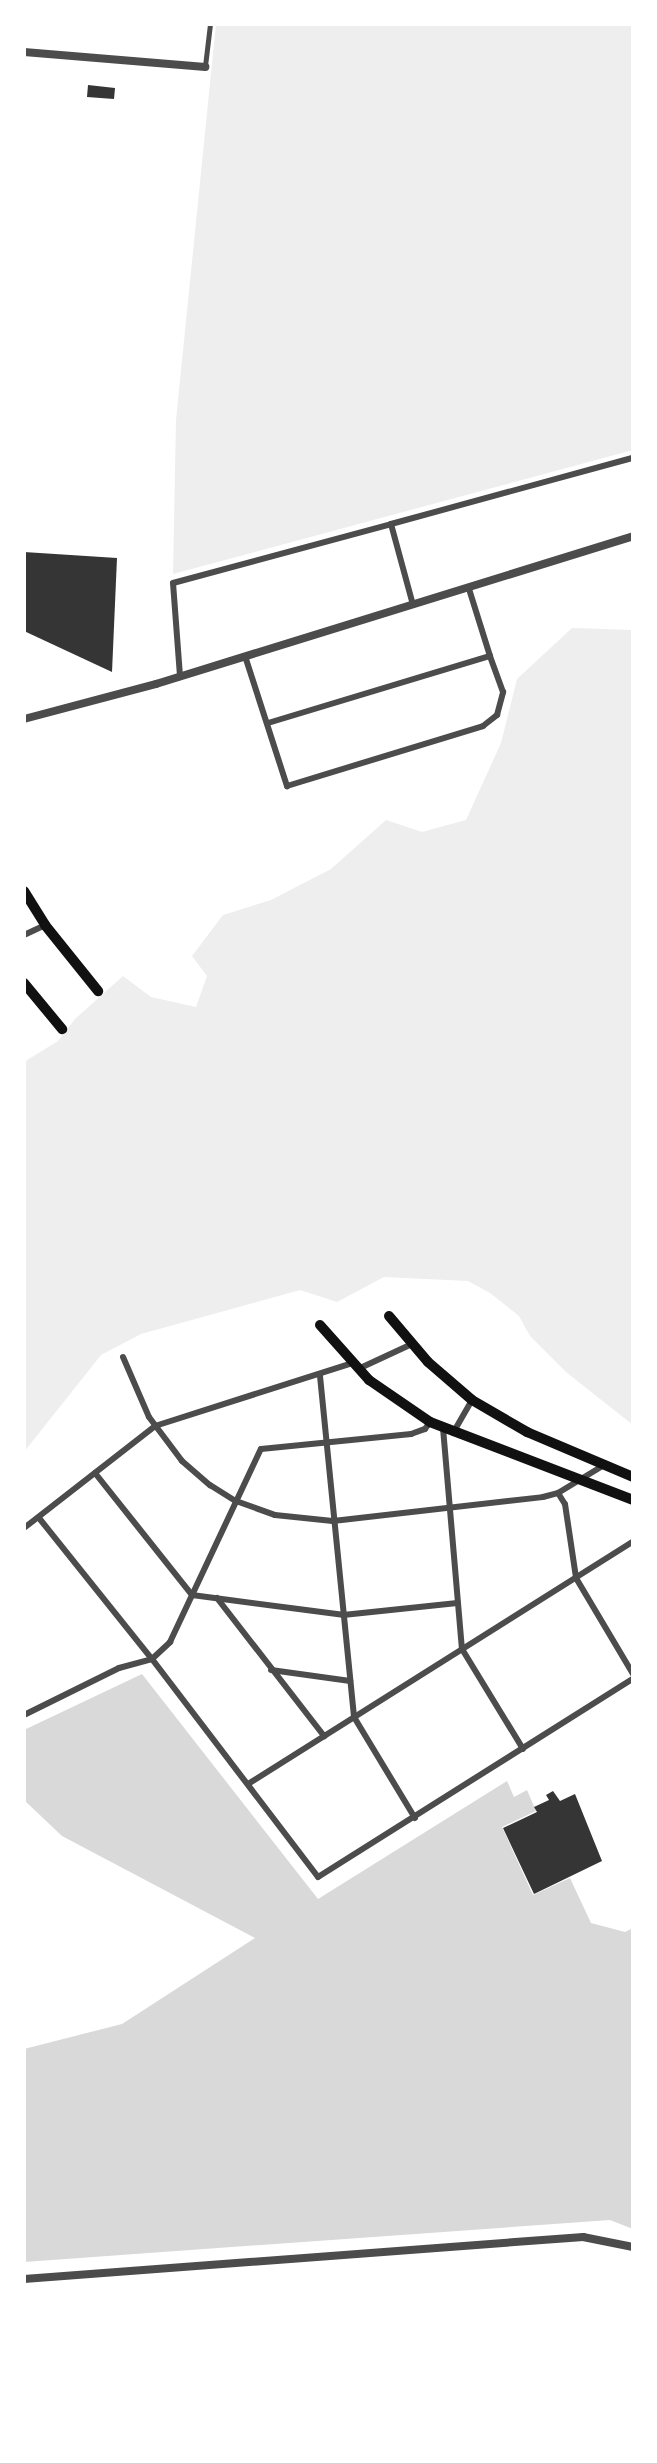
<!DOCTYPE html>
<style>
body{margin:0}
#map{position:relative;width:657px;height:2463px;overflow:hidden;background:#fff;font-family:Karla,sans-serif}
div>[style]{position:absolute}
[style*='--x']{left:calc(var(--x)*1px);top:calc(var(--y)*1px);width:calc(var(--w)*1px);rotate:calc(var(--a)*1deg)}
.green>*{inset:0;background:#eee}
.water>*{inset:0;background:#d9d9d9}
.building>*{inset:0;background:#353535}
.pedestrian>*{height:5px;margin:-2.5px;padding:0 2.5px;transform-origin:2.5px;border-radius:2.5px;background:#4c4c4c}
.minor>*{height:6px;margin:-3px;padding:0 3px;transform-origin:3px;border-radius:3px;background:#4c4c4c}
.tertiary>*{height:8px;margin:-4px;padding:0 4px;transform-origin:4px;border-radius:4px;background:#4c4c4c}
.trunk>*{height:10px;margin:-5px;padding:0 5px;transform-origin:5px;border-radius:5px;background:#111}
span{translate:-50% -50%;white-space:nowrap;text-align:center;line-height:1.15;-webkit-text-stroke:8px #fff;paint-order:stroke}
.frame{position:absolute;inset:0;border:26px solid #fff;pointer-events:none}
</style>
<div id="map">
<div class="green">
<div style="clip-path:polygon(216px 24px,633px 24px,633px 450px,173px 574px,176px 420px)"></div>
<div style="clip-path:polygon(572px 628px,633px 630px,633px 1425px,566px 1372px,530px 1336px,519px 1316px,490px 1293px,468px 1281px,384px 1277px,337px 1302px,300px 1290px,141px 1334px,101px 1355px,24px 1452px,24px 1062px,58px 1041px,75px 1019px,123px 976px,151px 997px,196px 1007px,207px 976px,192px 956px,223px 915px,271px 900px,331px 869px,386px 820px,422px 832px,466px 820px,501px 743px,517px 679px)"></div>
</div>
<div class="water">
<div style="clip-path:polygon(142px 1674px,318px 1899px,507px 1781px,514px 1797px,527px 1790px,536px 1811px,502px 1827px,533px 1895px,570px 1878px,591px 1923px,625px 1932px,633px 1928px,633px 2229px,610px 2220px,24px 2262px,24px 2049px,122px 2024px,255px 1938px,62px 1836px,24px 1800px,24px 1730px)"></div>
</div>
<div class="building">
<div style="clip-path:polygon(88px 85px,115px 88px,114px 99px,87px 97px)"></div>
<div style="clip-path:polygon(24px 552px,117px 558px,112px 672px,24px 631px)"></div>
<div style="clip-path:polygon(553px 1791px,560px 1801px,575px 1794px,602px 1861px,534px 1894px,503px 1828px,537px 1812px,534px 1807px,549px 1800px,546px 1795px)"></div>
</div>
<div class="pedestrian">
<div style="--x:205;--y:66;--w:42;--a:-83.2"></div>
</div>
<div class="minor">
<div style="--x:391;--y:524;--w:251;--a:-15.3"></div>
<div style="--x:245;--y:656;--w:137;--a:72.1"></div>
<div style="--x:287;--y:786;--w:205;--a:-17"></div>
<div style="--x:483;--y:726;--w:18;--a:-38"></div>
<div style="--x:497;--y:715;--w:24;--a:-75"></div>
<div style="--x:503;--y:692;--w:38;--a:-110"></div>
<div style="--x:180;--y:676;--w:93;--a:-94.3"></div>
<div style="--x:173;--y:583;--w:226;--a:-15.1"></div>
<div style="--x:391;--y:524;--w:84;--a:74.8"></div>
<div style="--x:268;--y:723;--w:232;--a:-16.8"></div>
<div style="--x:490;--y:656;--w:70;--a:-107.4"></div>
<div style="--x:24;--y:935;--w:23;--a:-25"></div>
<div style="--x:123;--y:1357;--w:65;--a:66.6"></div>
<div style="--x:149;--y:1417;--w:55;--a:53.1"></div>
<div style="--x:182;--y:1461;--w:37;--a:41"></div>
<div style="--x:210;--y:1485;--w:31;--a:32"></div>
<div style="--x:236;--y:1501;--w:41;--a:19.7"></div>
<div style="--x:275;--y:1515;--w:58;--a:5.9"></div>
<div style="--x:333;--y:1521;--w:211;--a:-6.5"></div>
<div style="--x:543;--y:1497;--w:16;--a:-15"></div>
<div style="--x:558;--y:1493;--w:54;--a:-31.3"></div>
<div style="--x:358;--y:1369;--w:60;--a:-24.8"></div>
<div style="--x:320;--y:1376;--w:343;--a:84.3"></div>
<div style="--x:354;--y:1717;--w:118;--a:58.9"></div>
<div style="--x:443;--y:1428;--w:222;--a:85.1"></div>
<div style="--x:462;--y:1649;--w:117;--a:58.6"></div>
<div style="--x:453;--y:1433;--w:38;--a:-60"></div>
<div style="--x:95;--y:1473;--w:156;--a:51.5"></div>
<div style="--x:192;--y:1595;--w:152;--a:7.5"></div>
<div style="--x:343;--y:1615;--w:115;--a:-6"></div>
<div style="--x:558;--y:1493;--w:13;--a:58"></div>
<div style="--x:565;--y:1504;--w:75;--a:81.5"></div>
<div style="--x:576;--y:1578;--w:112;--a:59.3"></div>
<div style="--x:39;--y:1518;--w:181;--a:51.3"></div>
<div style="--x:152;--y:1659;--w:274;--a:52.7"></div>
<div style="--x:318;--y:1877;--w:372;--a:-32.2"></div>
<div style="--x:24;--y:1528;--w:166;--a:-37.9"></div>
<div style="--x:155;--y:1426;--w:207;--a:-17.7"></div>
<div style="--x:217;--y:1598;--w:175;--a:52.2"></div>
<div style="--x:271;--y:1670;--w:80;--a:7.9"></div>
<div style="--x:24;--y:1715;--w:106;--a:-26.3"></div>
<div style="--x:119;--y:1668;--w:34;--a:-15"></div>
<div style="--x:152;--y:1659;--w:25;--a:-43"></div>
<div style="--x:170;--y:1642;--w:213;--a:-64.8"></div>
<div style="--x:261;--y:1449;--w:151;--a:-5.7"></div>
<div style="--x:411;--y:1434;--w:15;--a:-20"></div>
<div style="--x:425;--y:1429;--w:9;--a:-54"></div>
<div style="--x:248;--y:1784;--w:455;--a:-32.2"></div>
</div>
<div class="tertiary">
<div style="--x:24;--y:52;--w:182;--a:4.7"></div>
<div style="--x:24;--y:719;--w:137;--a:-14.9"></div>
<div style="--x:156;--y:684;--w:499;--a:-17.2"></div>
<div style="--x:24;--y:2279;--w:561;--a:-4.3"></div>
<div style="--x:583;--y:2237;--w:51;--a:11.3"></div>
</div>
<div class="trunk">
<div style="--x:24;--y:891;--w:40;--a:58"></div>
<div style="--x:45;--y:925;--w:85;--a:51.2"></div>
<div style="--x:24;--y:983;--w:60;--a:50.4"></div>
<div style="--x:389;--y:1316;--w:60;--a:49.7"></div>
<div style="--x:428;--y:1362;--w:58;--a:40.8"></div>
<div style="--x:472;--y:1400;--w:64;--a:30.2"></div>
<div style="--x:527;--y:1432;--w:115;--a:23"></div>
<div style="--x:320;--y:1325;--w:74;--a:48.3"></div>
<div style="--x:369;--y:1380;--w:74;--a:34.5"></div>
<div style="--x:430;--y:1422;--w:217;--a:21"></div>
</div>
<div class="frame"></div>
</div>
